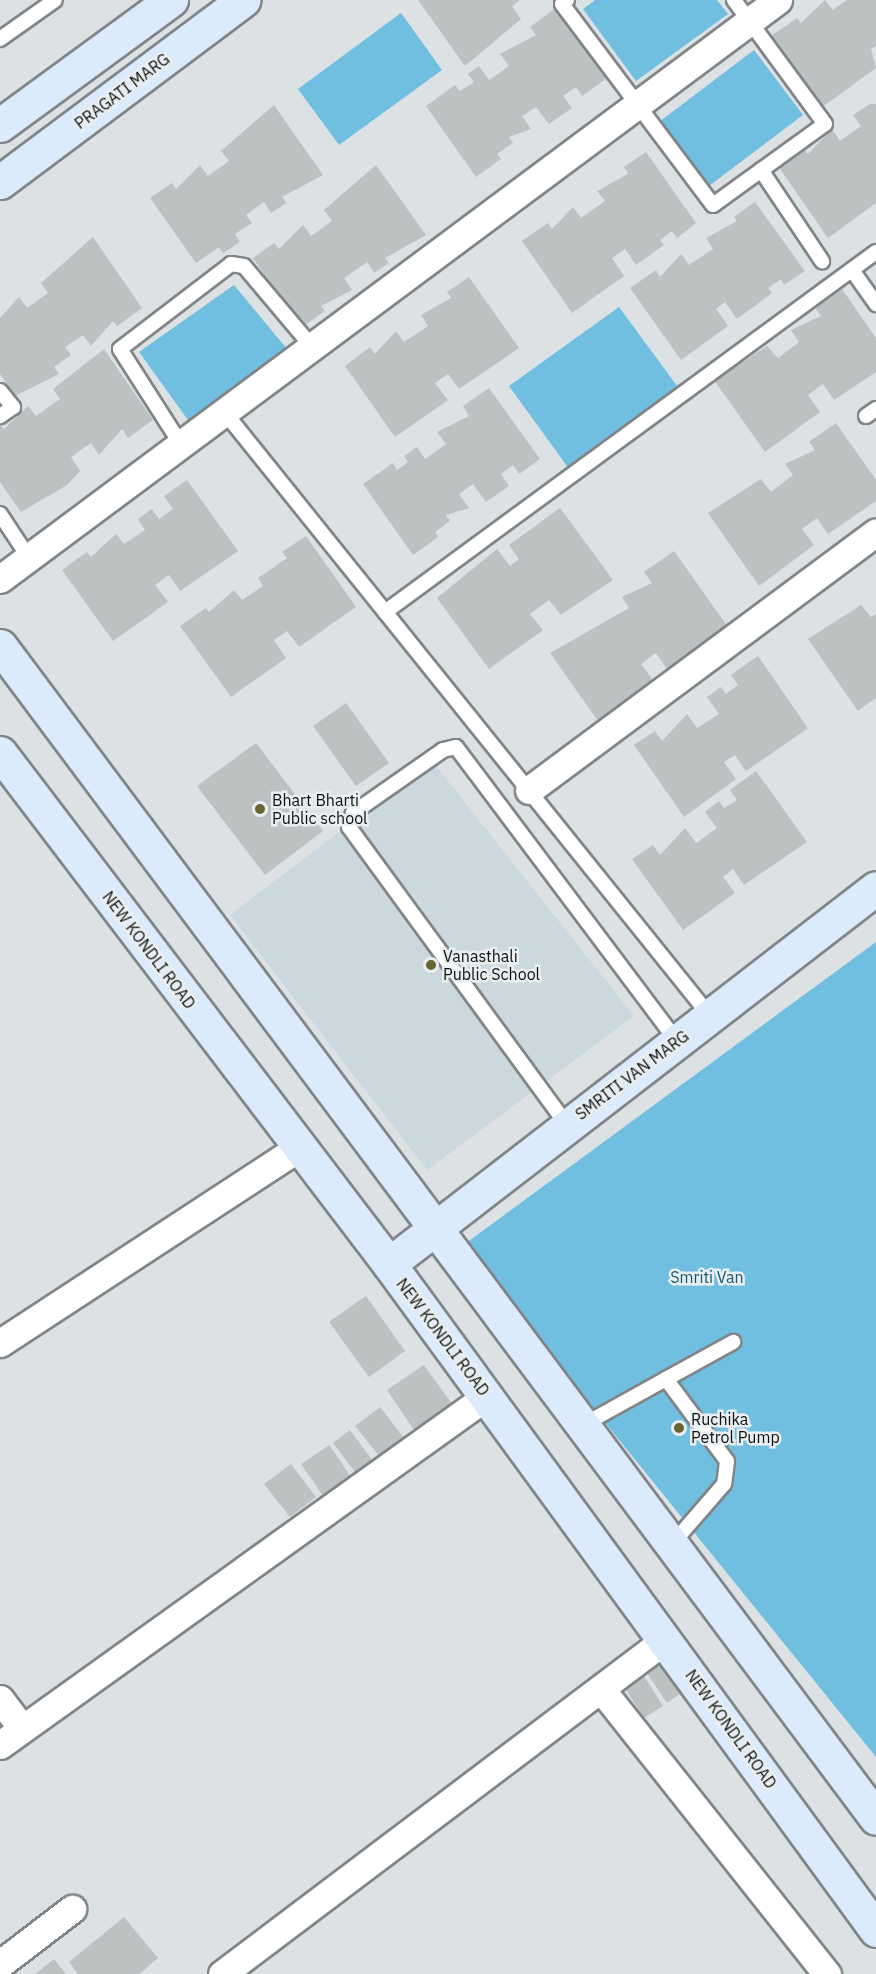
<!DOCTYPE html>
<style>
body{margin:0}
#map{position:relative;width:876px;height:1974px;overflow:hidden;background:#dce1e3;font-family:"IBM Plex Sans",sans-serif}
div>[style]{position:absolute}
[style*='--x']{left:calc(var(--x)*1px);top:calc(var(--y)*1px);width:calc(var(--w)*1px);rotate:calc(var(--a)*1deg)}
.built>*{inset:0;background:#cbd8de}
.green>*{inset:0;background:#70bfe1}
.building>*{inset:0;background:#bcc2c2}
.roads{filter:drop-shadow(2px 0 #818587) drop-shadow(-2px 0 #818587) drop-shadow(0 2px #818587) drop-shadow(0 -2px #818587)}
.lane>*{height:14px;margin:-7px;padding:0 7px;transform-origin:7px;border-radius:7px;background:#fff}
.street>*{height:27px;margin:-13.5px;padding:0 13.5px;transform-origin:13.5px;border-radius:13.5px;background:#fff}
.secondary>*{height:33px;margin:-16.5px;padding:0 16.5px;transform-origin:16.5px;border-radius:16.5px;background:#dcebfc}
.dots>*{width:16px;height:16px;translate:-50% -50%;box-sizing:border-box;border:3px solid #e9eef0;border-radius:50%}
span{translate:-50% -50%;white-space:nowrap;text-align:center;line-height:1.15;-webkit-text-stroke:5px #e9eef0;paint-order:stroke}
.street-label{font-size:16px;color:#0f1111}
.poi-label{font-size:16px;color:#0f1111}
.left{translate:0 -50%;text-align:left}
.park-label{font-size:16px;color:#165870}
</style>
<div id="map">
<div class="built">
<div style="clip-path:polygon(432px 761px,634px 1016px,427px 1170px,230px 915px)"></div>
</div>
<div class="green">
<div style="clip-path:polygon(595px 0,717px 0,728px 14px,636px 81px,583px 9px)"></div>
<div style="clip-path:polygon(401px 13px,442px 70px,339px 145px,298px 89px)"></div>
<div style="clip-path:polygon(754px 50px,803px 115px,709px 186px,659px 122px)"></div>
<div style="clip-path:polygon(234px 285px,297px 361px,198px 434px,139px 352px)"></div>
<div style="clip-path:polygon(619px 307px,683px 394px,572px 473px,509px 386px)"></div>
<div style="clip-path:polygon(876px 942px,876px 1757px,462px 1246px)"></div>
</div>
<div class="building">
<div style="clip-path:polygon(418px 0,520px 0,512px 6px,521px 19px,465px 66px)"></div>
<div style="clip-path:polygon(825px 0,833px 10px,847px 0,876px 0,876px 46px,871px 49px,876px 68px,821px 108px,771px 36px,797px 18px,801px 23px)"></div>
<div style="clip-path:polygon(557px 7px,607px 78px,582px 96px,576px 87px,563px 96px,572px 108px,549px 124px,536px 107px,522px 116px,531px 129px,509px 137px,513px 143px,497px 154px,501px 159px,476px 177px,426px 106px,455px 85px,460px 91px,474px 82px,468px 74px,479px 66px,489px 80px,509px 66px,500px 54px,536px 35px,530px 27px)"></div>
<div style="clip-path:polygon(870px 104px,876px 104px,876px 203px,828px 238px,778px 166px,803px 147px,808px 154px,832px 129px,840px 141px,861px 126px,853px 115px)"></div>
<div style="clip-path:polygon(274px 105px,323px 175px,282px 197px,286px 203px,271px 213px,264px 202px,246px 215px,252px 223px,235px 234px,240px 242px,223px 253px,219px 247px,196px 263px,150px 198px,172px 183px,176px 189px,200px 165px,208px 176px,229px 161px,221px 151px)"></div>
<div style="clip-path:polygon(646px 152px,696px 223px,677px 238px,672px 231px,660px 240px,664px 245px,636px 265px,625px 249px,612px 258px,624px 276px,572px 313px,522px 241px,548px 223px,552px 229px,573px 207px,581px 218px,605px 201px,597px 191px,628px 174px,624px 167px)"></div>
<div style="clip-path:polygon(376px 165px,426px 235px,385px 258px,389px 263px,374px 273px,367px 262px,344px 278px,352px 290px,321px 306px,325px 311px,301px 328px,253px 258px,274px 243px,279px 249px,303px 225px,311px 236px,332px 221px,324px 210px)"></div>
<div style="clip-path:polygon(755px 202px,805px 271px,784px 285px,781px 279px,768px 288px,772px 293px,737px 319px,725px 302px,716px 309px,728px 326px,681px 360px,630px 288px,656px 270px,660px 277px,681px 254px,689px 265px,713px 249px,706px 238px,737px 221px,734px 217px)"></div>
<div style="clip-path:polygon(93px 237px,142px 308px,117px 326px,113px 321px,91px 346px,83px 335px,65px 347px,71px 355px,54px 367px,59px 374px,15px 396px,0 374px,0 318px,19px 297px,27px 308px,48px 293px,41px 283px)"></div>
<div style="clip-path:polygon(469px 277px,519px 348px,459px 389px,448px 374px,435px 383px,448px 400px,395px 437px,345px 366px,370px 347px,375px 354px,396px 331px,404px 342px,428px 326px,421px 315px,451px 298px,447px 292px)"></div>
<div style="clip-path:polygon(842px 289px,876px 338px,876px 372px,834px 400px,823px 384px,808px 395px,820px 412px,765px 452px,714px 380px,767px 346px,778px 358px,799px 342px,791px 330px,821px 316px,815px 308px)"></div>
<div style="clip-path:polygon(104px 349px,153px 420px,128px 438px,122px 429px,99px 455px,91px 443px,71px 457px,80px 471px,67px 485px,21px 512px,0 482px,0 424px,4px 429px,28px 406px,36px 416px,60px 399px,53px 389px)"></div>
<div style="clip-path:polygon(489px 388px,540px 459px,519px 474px,513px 465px,501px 474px,509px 486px,486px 502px,473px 484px,459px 494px,469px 508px,446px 515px,450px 521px,435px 532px,438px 537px,413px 555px,363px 484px,393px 463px,397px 470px,408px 462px,404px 456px,417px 447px,425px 459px,446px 444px,437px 432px,469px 416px,463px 406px)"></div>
<div style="clip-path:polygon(836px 423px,876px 480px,876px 501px,828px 534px,817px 518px,802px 529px,814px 545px,759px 586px,708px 513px,761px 479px,771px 492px,793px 475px,785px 464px,815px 450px,809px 442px)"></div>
<div style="clip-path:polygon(187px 480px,238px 551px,180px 591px,169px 575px,155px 585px,168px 602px,113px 641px,62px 570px,87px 552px,91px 557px,116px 534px,124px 544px,145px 530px,138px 519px,152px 509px,159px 519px,173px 509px,164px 496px)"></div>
<div style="clip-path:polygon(560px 508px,613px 580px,561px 615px,549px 600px,530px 614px,543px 630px,489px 669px,437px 598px,497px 549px,510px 566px,519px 559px,509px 545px)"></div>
<div style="clip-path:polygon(306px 536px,356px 607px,299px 647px,287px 631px,274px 640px,286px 658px,231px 697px,180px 626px,206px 608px,209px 612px,234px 590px,242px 600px,263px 586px,258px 578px,287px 558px,282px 552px)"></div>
<div style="clip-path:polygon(674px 551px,728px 627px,667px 669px,656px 653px,641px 664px,653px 680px,598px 721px,550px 653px,629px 608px,622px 597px,652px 583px,644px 572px)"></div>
<div style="clip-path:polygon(861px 605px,871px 617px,876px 614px,876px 698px,858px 711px,808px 639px)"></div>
<div style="clip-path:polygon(758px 656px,808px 728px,746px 771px,735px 755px,724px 762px,736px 779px,684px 817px,634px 745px,655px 731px,662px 741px,687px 714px,697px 728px,719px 714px,707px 697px,721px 687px,726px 694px,738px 685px,731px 675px)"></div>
<div style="clip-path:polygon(346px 703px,389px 763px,356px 786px,313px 726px)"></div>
<div style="clip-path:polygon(256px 743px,323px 831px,265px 875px,197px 786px)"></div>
<div style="clip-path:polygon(756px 771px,807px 842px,744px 885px,733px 869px,723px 877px,735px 893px,683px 930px,632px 859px,653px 845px,660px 855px,685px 828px,696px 843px,717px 828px,705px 812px,719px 801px,724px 808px,737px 800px,730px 790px)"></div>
<div style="clip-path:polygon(366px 1296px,405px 1351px,369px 1377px,329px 1322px)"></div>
<div style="clip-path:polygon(424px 1365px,457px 1411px,420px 1439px,387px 1390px)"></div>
<div style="clip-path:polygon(380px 1407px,404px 1438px,380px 1457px,355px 1426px)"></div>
<div style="clip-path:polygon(350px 1430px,375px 1464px,358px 1476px,333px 1443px)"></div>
<div style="clip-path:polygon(329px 1445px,354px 1481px,326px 1500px,301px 1464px)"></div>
<div style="clip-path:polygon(291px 1464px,316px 1497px,290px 1517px,264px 1484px)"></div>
<div style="clip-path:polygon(660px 1655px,684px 1691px,667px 1703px,643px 1667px)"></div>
<div style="clip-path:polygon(642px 1673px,663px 1706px,644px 1718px,623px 1685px)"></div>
<div style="clip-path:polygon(124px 1917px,158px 1958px,139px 1974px,78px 1974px,69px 1962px)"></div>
<div style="clip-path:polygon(54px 1959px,66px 1974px,35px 1974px)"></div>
</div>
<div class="roads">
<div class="lane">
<div style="--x:567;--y:0;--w:6;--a:141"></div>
<div style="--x:562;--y:4;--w:251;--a:53.1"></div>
<div style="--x:713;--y:205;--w:138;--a:-35.9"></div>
<div style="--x:825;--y:124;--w:154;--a:-126.3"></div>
<div style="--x:0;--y:39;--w:67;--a:-35.3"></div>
<div style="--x:761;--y:170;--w:110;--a:56.2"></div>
<div style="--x:852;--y:270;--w:42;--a:54.8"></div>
<div style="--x:0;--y:391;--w:21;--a:51"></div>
<div style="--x:13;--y:407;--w:16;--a:145"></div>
<div style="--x:226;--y:414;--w:772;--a:51.2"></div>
<div style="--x:866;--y:416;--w:12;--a:-35"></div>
<div style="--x:182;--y:446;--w:115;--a:-122.6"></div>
<div style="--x:120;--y:349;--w:140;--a:-37.4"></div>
<div style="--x:231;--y:264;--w:13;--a:9"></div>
<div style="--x:244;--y:266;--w:109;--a:49.9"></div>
<div style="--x:0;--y:514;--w:53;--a:56.6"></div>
<div style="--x:385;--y:612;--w:609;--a:-36.25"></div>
<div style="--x:567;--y:1125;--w:369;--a:-126.2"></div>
<div style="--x:349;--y:827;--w:15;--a:-74"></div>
<div style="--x:353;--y:813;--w:110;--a:-35"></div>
<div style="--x:443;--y:750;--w:13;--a:-13"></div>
<div style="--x:456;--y:747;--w:368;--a:53.1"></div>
<div style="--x:666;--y:1379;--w:77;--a:-28.9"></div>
<div style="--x:583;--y:1425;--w:95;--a:-29"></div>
<div style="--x:666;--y:1379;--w:102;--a:53.4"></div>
<div style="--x:727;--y:1461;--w:23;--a:97"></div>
<div style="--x:724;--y:1484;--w:79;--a:130.9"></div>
</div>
<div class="street">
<div style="--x:0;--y:579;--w:970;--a:-36.66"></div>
<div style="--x:529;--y:790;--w:432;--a:-36.6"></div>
<div style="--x:0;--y:1343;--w:358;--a:-33.2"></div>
<div style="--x:601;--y:1689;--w:364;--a:51.6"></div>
<div style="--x:0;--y:1699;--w:36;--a:53"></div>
<div style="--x:0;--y:1745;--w:599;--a:-35.63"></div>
<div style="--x:0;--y:1964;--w:91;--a:-37.4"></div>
<div style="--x:222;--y:1974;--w:556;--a:-37.03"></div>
</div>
<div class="secondary">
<div style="--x:0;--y:125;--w:212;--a:-36.2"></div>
<div style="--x:0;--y:182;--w:304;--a:-36.8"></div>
<div style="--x:0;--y:646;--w:1463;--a:53.22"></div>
<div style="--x:0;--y:753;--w:642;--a:52.72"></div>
<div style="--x:389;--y:1264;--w:825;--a:53.82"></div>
<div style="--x:389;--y:1264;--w:615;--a:-37.67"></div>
</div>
</div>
<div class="dots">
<div style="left:260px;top:809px;background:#696532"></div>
<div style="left:431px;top:965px;background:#696532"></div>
<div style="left:679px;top:1428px;background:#696532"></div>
</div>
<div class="street-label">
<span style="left:122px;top:91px;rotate:-37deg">PRAGATI MARG</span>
<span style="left:149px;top:950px;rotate:53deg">NEW KONDLI ROAD</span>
<span style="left:632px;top:1075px;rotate:-37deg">SMRITI VAN MARG</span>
<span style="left:443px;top:1337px;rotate:53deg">NEW KONDLI ROAD</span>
<span style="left:731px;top:1729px;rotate:54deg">NEW KONDLI ROAD</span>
</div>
<div class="poi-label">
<span class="left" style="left:272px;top:809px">Bhart Bharti<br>Public school</span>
<span class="left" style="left:443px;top:965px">Vanasthali<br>Public School</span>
<span class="left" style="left:691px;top:1428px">Ruchika<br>Petrol Pump</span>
</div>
<div class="park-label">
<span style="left:707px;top:1277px">Smriti Van</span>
</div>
</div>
